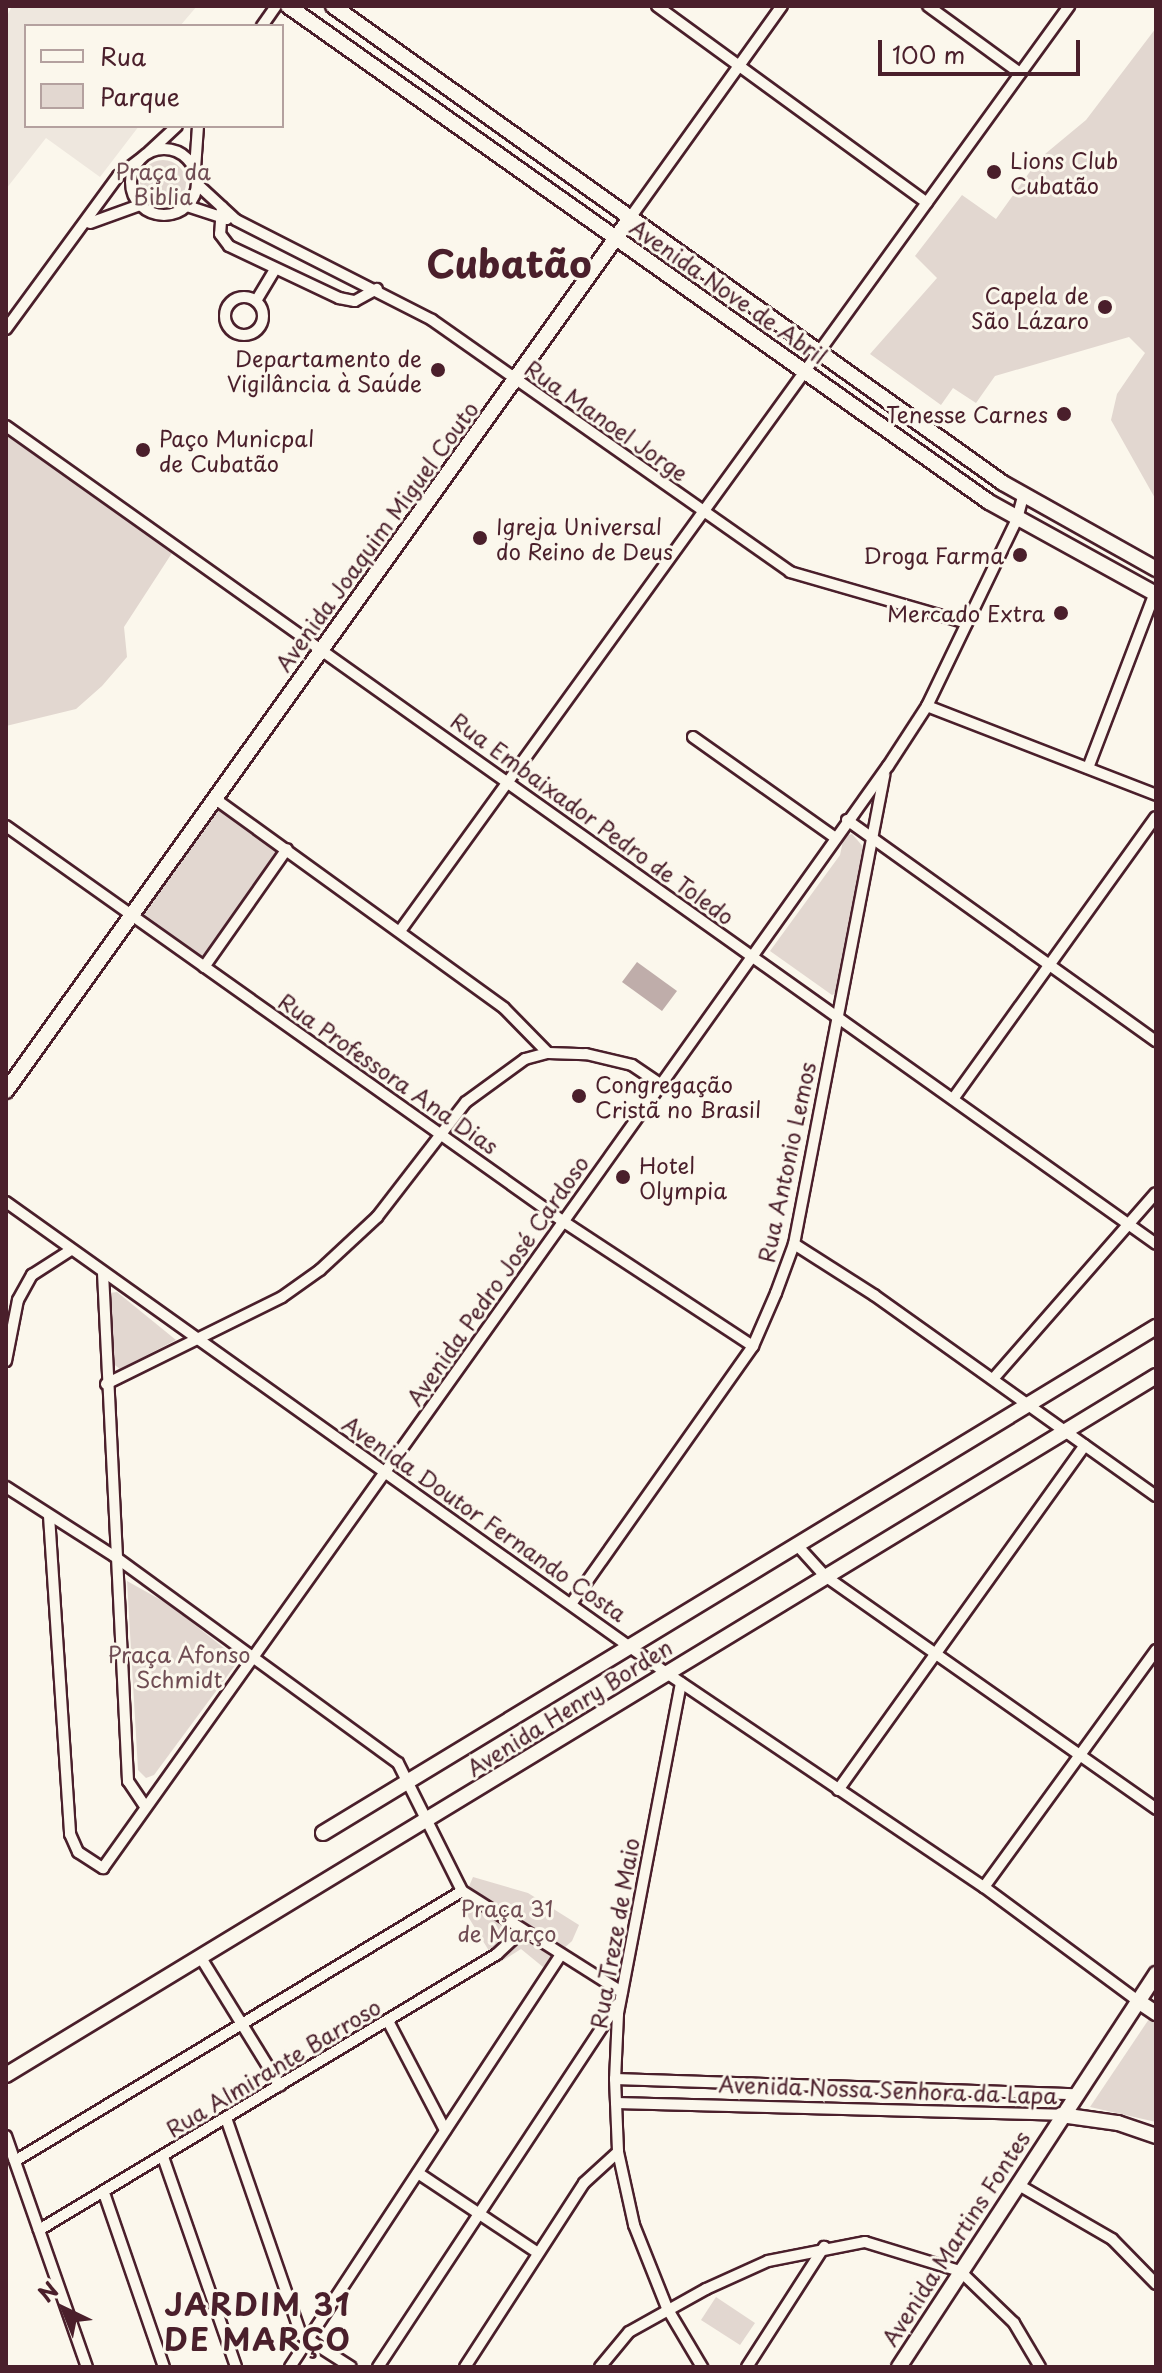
<!DOCTYPE html>
<meta charset="utf-8">
<style>
body{margin:0}
#map{position:relative;width:1162px;height:2373px;overflow:hidden;background:#fbf7ec;font-family:"Playpen Sans",sans-serif}
div>[style]{position:absolute}
[style*='--x']{left:calc(var(--x)*1px);top:calc(var(--y)*1px);width:calc(var(--w)*1px);rotate:calc(var(--a)*1deg)}
.built>*{inset:0;background:#eee7de}
.green>*{inset:0;background:#e2d7d0}
.round{border-radius:50%}
.water>*{inset:0;background:#bfadaa}
.roads{filter:drop-shadow(2px 0 #4a1f2b) drop-shadow(-2px 0 #4a1f2b) drop-shadow(0 2px #4a1f2b) drop-shadow(0 -2px #4a1f2b)}
.minor>*{height:10px;margin:-5px;padding:0 5px;transform-origin:5px;border-radius:5px;background:#fbf7ec}
.minor>.ring{margin:-5px;padding:0;box-sizing:content-box;background:none;border:10px solid #fbf7ec;border-radius:50%}
.tertiary>*{height:14px;margin:-7px;padding:0 7px;transform-origin:7px;border-radius:7px;background:#fbf7ec}
.secondary>*{height:14px;margin:-7px;padding:0 7px;transform-origin:7px;border-radius:7px;background:#fbf7ec}
.dots>*{width:22px;height:22px;translate:-50% -50%;box-sizing:border-box;border:4px solid #fbf7ec;border-radius:50%}
span{translate:-50% -50%;white-space:nowrap;text-align:center;line-height:1.15;-webkit-text-stroke:6px #fbf7ec;paint-order:stroke}
.poi-label{font-size:22px;color:#4a1f2b}
.left{translate:0 -50%;text-align:left}
.right{translate:-100% -50%;text-align:right}
.park-label{font-size:22px;color:#704d54}
.street-label{font-size:22px;color:#4a1f2b}
.district-label{font-size:30px;color:#4a1f2b;font-weight:700;letter-spacing:2px}
.town-label{font-size:38px;color:#4a1f2b;font-weight:700}
.frame{position:absolute;inset:0;border:8px solid #4a1f2b;pointer-events:none}
.legend{position:absolute;left:24px;top:24px;width:260px;height:104px;box-sizing:border-box;background:#fbf7ec;border:2px solid #b4a19f;margin:0;padding:10px 14px;list-style:none;font-size:24px;color:#4a1f2b}
.legend li{display:flex;align-items:center;gap:16px;height:40px}
.legend b{width:40px;border:2px solid #b4a19f}
.north{position:absolute;left:24px;top:2269px;width:80px;height:80px;-webkit-text-stroke:6px #fbf7ec;paint-order:stroke;rotate:317deg;font-size:22px;font-weight:700;line-height:32px;text-align:center;color:#4a1f2b}
.north::after{content:'';display:block;margin:auto;width:28px;height:36px;background:#4a1f2b;clip-path:polygon(50% 0,100% 100%,50% 72%,0 100%)}
.scale{position:absolute;left:878px;top:40px;width:202px;height:36px;box-sizing:border-box;border:4px solid #4a1f2b;border-top:0;padding-left:10px;font-size:24px;line-height:28px;white-space:nowrap;color:#4a1f2b;-webkit-text-stroke:6px #fbf7ec;paint-order:stroke}
</style>
<div id="map">
<div class="built">
<div style="clip-path:polygon(12px 6px,197px 6px,180px 26px,26px 26px,26px 126px,139px 126px,100px 177px,46px 138px,6px 189px,6px 18px)"></div>
</div>
<div class="green">
<div style="clip-path:polygon(1156px 28px,1156px 500px,1111px 420px,1117px 394px,1145px 353px,1129px 337px,995px 376px,976px 403px,953px 388px,941px 405px,870px 354px,937px 278px,915px 256px,962px 195px,996px 219px,1039px 159px,1086px 120px)"></div>
<div class="round" style="left:140px;top:160px;width:46px;height:46px"></div>
<div style="clip-path:polygon(6px 435px,172px 553px,124px 627px,127px 657px,102px 686px,76px 709px,6px 726px)"></div>
<div style="clip-path:polygon(217px 809px,278px 853px,204px 958px,144px 914px)"></div>
<div style="clip-path:polygon(852px 834px,866px 850px,839px 992px,832px 995px,770px 951px,840px 855px,844px 836px)"></div>
<div style="clip-path:polygon(117px 1292px,176px 1340px,120px 1369px,112px 1363px,109px 1293px)"></div>
<div style="clip-path:polygon(127px 1581px,170px 1605px,239px 1660px,154px 1775px,146px 1778px,138px 1770px)"></div>
<div style="clip-path:polygon(473px 1877px,528px 1893px,579px 1925px,572px 1941px,543px 1967px,521px 1949px,497px 1964px,461px 1905px)"></div>
<div style="clip-path:polygon(1149px 2019px,1156px 2025px,1156px 2122px,1090px 2107px)"></div>
<div style="clip-path:polygon(716px 2297px,755px 2323px,740px 2345px,701px 2320px)"></div>
</div>
<div class="water">
<div style="clip-path:polygon(637px 962px,677px 991px,662px 1011px,622px 982px)"></div>
</div>
<div class="roads">
<div class="minor">
<div style="--x:657;--y:6;--w:334;--a:36.1"></div>
<div style="--x:928;--y:6;--w:114;--a:36.1"></div>
<div style="--x:262;--y:26;--w:24;--a:-55"></div>
<div class="ring" style="left:131px;top:149px;width:56px;height:56px"></div>
<div style="--x:149;--y:152;--w:38;--a:-43"></div>
<div style="--x:195;--y:169;--w:43;--a:-86"></div>
<div style="--x:197;--y:184;--w:53;--a:42.7"></div>
<div style="--x:236;--y:220;--w:220;--a:27"></div>
<div style="--x:432;--y:320;--w:438;--a:35.1"></div>
<div style="--x:790;--y:572;--w:184;--a:16.1"></div>
<div style="--x:187;--y:206;--w:42;--a:18"></div>
<div style="--x:222;--y:207;--w:27;--a:94"></div>
<div style="--x:220;--y:234;--w:15;--a:53"></div>
<div style="--x:229;--y:246;--w:122;--a:25.3"></div>
<div style="--x:339;--y:298;--w:16;--a:11"></div>
<div style="--x:355;--y:301;--w:25;--a:-29"></div>
<div style="--x:630;--y:218;--w:261;--a:-54.4"></div>
<div style="--x:90;--y:223;--w:53;--a:-19.8"></div>
<div class="ring" style="left:225px;top:297px;width:28px;height:28px"></div>
<div style="--x:256;--y:301;--w:37;--a:-59"></div>
<div style="--x:6;--y:329;--w:190;--a:-53.8"></div>
<div style="--x:118;--y:176;--w:26;--a:-37"></div>
<div style="--x:6;--y:426;--w:1411;--a:35.42"></div>
<div style="--x:927;--y:706;--w:246;--a:21.2"></div>
<div style="--x:693;--y:737;--w:173;--a:35.3"></div>
<div style="--x:1088;--y:768;--w:187;--a:-69.1"></div>
<div style="--x:214;--y:798;--w:358;--a:35.9"></div>
<div style="--x:504;--y:1008;--w:63;--a:45.6"></div>
<div style="--x:847;--y:820;--w:380;--a:35.6"></div>
<div style="--x:6;--y:826;--w:684;--a:35.36"></div>
<div style="--x:564;--y:1222;--w:226;--a:33.3"></div>
<div style="--x:400;--y:931;--w:1142;--a:-54.12"></div>
<div style="--x:204;--y:967;--w:144;--a:-54.9"></div>
<div style="--x:953;--y:1099;--w:347;--a:-54.3"></div>
<div style="--x:6;--y:1202;--w:809;--a:35.5"></div>
<div style="--x:665;--y:1672;--w:385;--a:34"></div>
<div style="--x:984;--y:1887;--w:192;--a:36.5"></div>
<div style="--x:794;--y:1244;--w:95;--a:32.5"></div>
<div style="--x:874;--y:1295;--w:346;--a:35.5"></div>
<div style="--x:103;--y:1273;--w:509;--a:87.18"></div>
<div style="--x:128;--y:1781;--w:30;--a:56"></div>
<div style="--x:6;--y:1361;--w:62;--a:-78.9"></div>
<div style="--x:18;--y:1300;--w:29;--a:-61"></div>
<div style="--x:32;--y:1275;--w:46;--a:-32.7"></div>
<div style="--x:993;--y:1379;--w:247;--a:-48.8"></div>
<div style="--x:106;--y:1384;--w:196;--a:-26.3"></div>
<div style="--x:282;--y:1297;--w:47;--a:-35.4"></div>
<div style="--x:320;--y:1270;--w:78;--a:-42.9"></div>
<div style="--x:377;--y:1217;--w:145;--a:-52.3"></div>
<div style="--x:466;--y:1102;--w:73;--a:-36.1"></div>
<div style="--x:525;--y:1059;--w:24;--a:-15"></div>
<div style="--x:548;--y:1053;--w:38;--a:2"></div>
<div style="--x:586;--y:1054;--w:47;--a:13.4"></div>
<div style="--x:632;--y:1065;--w:32;--a:34"></div>
<div style="--x:6;--y:1487;--w:128;--a:32.6"></div>
<div style="--x:114;--y:1556;--w:351;--a:36.1"></div>
<div style="--x:398;--y:1763;--w:143;--a:63.4"></div>
<div style="--x:462;--y:1891;--w:189;--a:32.3"></div>
<div style="--x:49;--y:1516;--w:319;--a:86.2"></div>
<div style="--x:70;--y:1834;--w:20;--a:66"></div>
<div style="--x:78;--y:1852;--w:30;--a:33"></div>
<div style="--x:103;--y:1868;--w:1353;--a:-54.54"></div>
<div style="--x:888;--y:766;--w:72;--a:-57"></div>
<div style="--x:927;--y:706;--w:208;--a:-64.3"></div>
<div style="--x:1017;--y:519;--w:24;--a:-75"></div>
<div style="--x:796;--y:1544;--w:43;--a:47.8"></div>
<div style="--x:825;--y:1576;--w:405;--a:35.1"></div>
<div style="--x:571;--y:1604;--w:316;--a:-54.8"></div>
<div style="--x:753;--y:1346;--w:58;--a:-66.5"></div>
<div style="--x:776;--y:1293;--w:52;--a:-69.8"></div>
<div style="--x:794;--y:1244;--w:478;--a:-79.1"></div>
<div style="--x:681;--y:1683;--w:337;--a:100.8"></div>
<div style="--x:618;--y:2014;--w:65;--a:92.6"></div>
<div style="--x:615;--y:2079;--w:73;--a:87.6"></div>
<div style="--x:618;--y:2152;--w:75;--a:77.6"></div>
<div style="--x:634;--y:2225;--w:89;--a:68.3"></div>
<div style="--x:667;--y:2308;--w:69;--a:59.3"></div>
<div style="--x:838;--y:1790;--w:424;--a:-54.4"></div>
<div style="--x:984;--y:1887;--w:293;--a:-54"></div>
<div style="--x:201;--y:1958;--w:150;--a:58.3"></div>
<div style="--x:388;--y:2021;--w:123;--a:62.4"></div>
<div style="--x:615;--y:2079;--w:460;--a:1.9"></div>
<div style="--x:616;--y:2103;--w:445;--a:1.5"></div>
<div style="--x:226;--y:2118;--w:230;--a:70.9"></div>
<div style="--x:301;--y:2335;--w:59;--a:32.6"></div>
<div style="--x:6;--y:2136;--w:245;--a:70.7"></div>
<div style="--x:163;--y:2157;--w:222;--a:70.8"></div>
<div style="--x:15;--y:2161;--w:522;--a:-31.13"></div>
<div style="--x:418;--y:2173;--w:144;--a:33.7"></div>
<div style="--x:1017;--y:2184;--w:110;--a:30.1"></div>
<div style="--x:1112;--y:2239;--w:63;--a:45.6"></div>
<div style="--x:104;--y:2193;--w:184;--a:71"></div>
<div style="--x:39;--y:2230;--w:535;--a:-31.07"></div>
<div style="--x:497;--y:1954;--w:34;--a:-43"></div>
<div style="--x:290;--y:2367;--w:492;--a:-56.7"></div>
<div style="--x:378;--y:2367;--w:434;--a:-56.6"></div>
<div style="--x:465;--y:2367;--w:219;--a:-57.1"></div>
<div style="--x:584;--y:2183;--w:46;--a:-42.4"></div>
<div style="--x:600;--y:2367;--w:45;--a:-50.4"></div>
<div style="--x:629;--y:2332;--w:88;--a:-29.2"></div>
<div style="--x:706;--y:2289;--w:68;--a:-24.3"></div>
<div style="--x:768;--y:2261;--w:99;--a:-11.1"></div>
<div style="--x:865;--y:2242;--w:99;--a:17"></div>
<div style="--x:960;--y:2271;--w:75;--a:43.9"></div>
<div style="--x:1014;--y:2323;--w:51;--a:59.4"></div>
<div style="--x:747;--y:2367;--w:143;--a:-57.3"></div>
</div>
<div class="tertiary">
<div style="--x:6;--y:1091;--w:1073;--a:-54.44"></div>
<div style="--x:323;--y:1833;--w:975;--a:-31.28"></div>
<div style="--x:1138;--y:2001;--w:22;--a:34"></div>
<div style="--x:6;--y:2075;--w:1346;--a:-31.29"></div>
<div style="--x:1061;--y:2115;--w:58;--a:8"></div>
<div style="--x:1118;--y:2123;--w:40;--a:18.9"></div>
<div style="--x:899;--y:2367;--w:470;--a:-56.8"></div>
</div>
<div class="secondary">
<div style="--x:288;--y:6;--w:859;--a:35.28"></div>
<div style="--x:989;--y:502;--w:191;--a:28.9"></div>
<div style="--x:333;--y:6;--w:822;--a:35.45"></div>
<div style="--x:1003;--y:483;--w:176;--a:29.3"></div>
</div>
</div>
<div class="dots">
<div style="left:994px;top:172px;background:#4a1f2b"></div>
<div style="left:1105px;top:307px;background:#4a1f2b"></div>
<div style="left:438px;top:370px;background:#4a1f2b"></div>
<div style="left:1064px;top:414px;background:#4a1f2b"></div>
<div style="left:143px;top:450px;background:#4a1f2b"></div>
<div style="left:480px;top:538px;background:#4a1f2b"></div>
<div style="left:1020px;top:555px;background:#4a1f2b"></div>
<div style="left:1061px;top:613px;background:#4a1f2b"></div>
<div style="left:579px;top:1096px;background:#4a1f2b"></div>
<div style="left:623px;top:1177px;background:#4a1f2b"></div>
</div>
<div class="poi-label">
<span class="left" style="left:1010px;top:172px">Lions Club<br>Cubatão</span>
<span class="right" style="left:1089px;top:307px">Capela de<br>São Lázaro</span>
<span class="right" style="left:422px;top:370px">Departamento de<br>Vigilância à Saúde</span>
<span class="right" style="left:1048px;top:414px">Tenesse Carnes</span>
<span class="left" style="left:159px;top:450px">Paço Municpal<br>de Cubatão</span>
<span class="left" style="left:496px;top:538px">Igreja Universal<br>do Reino de Deus</span>
<span class="right" style="left:1004px;top:555px">Droga Farma</span>
<span class="right" style="left:1045px;top:613px">Mercado Extra</span>
<span class="left" style="left:595px;top:1096px">Congregação<br>Cristã no Brasil</span>
<span class="left" style="left:639px;top:1177px">Hotel<br>Olympia</span>
</div>
<div class="park-label">
<span style="left:163px;top:183px">Praça da<br>Biblia</span>
<span style="left:179px;top:1666px">Praça Afonso<br>Schmidt</span>
<span style="left:507px;top:1920px">Praça 31<br>de Março</span>
</div>
<div class="street-label">
<span style="left:729px;top:291px;rotate:35deg">Avenida Nove de Abril</span>
<span style="left:607px;top:420px;rotate:35deg">Rua Manoel Jorge</span>
<span style="left:376px;top:536px;rotate:-54deg">Avenida Joaquim Miguel Couto</span>
<span style="left:593px;top:818px;rotate:36deg">Rua Embaixador Pedro de Toledo</span>
<span style="left:389px;top:1073px;rotate:35deg">Rua Professora Ana Dias</span>
<span style="left:786px;top:1162px;rotate:-78deg">Rua Antonio Lemos</span>
<span style="left:497px;top:1280px;rotate:-55deg">Avenida Pedro José Cardoso</span>
<span style="left:485px;top:1518px;rotate:35deg">Avenida Doutor Fernando Costa</span>
<span style="left:569px;top:1707px;rotate:-32deg">Avenida Henry Borden</span>
<span style="left:614px;top:1933px;rotate:-80deg">Rua Treze de Maio</span>
<span style="left:273px;top:2067px;rotate:-31deg">Rua Almirante Barroso</span>
<span style="left:888px;top:2089px;rotate:2deg">Avenida Nossa Senhora da Lapa</span>
<span style="left:955px;top:2238px;rotate:-57deg">Avenida Martins Fontes</span>
</div>
<div class="district-label">
<span style="left:258px;top:2321px">JARDIM 31<br>DE MARÇO</span>
</div>
<div class="town-label">
<span style="left:509px;top:263px">Cubatão</span>
</div>
<div class="frame"></div>
<ul class="legend">
<li><b style="height:10px;background:#fbf7ec"></b>Rua</li>
<li><b style="height:22px;background:#e2d7d0"></b>Parque</li>
</ul>
<div class="north">N</div>
<div class="scale">100 m</div>
</div>
